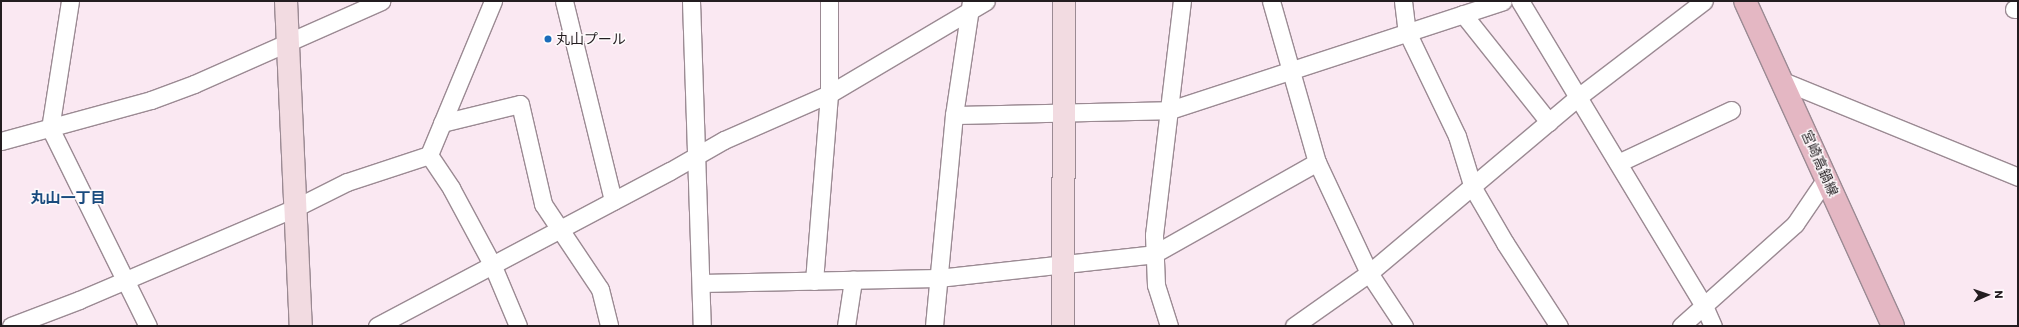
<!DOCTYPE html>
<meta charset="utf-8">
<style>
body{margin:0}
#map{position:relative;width:2019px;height:327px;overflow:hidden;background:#fae8f2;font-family:Poppins,"Noto Sans JP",sans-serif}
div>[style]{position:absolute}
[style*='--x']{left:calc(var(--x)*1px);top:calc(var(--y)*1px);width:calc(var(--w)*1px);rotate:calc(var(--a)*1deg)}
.roads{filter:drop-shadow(1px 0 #9b8a93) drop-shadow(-1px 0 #9b8a93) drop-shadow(0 1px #9b8a93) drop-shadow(0 -1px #9b8a93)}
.street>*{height:17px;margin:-8.5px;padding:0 8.5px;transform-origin:8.5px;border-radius:8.5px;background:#fff}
.secondary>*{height:22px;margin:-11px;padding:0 11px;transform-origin:11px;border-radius:11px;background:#f2dbe1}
.primary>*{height:22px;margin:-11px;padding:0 11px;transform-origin:11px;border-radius:11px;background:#e4b7c3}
.dots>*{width:11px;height:11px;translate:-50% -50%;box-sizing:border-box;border:2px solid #fefafc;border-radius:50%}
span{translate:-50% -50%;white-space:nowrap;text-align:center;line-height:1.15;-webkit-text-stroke:3px #fefafc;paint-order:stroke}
.poi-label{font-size:14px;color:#231d20}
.left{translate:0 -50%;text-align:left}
.street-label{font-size:14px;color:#231d20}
.neighbourhood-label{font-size:15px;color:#1a4b7e;font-weight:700}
.frame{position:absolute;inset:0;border:2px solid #231d20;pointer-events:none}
.north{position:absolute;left:1967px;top:275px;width:40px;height:40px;-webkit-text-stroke:3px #fefafc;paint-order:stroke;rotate:88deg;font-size:11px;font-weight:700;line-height:16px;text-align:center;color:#231d20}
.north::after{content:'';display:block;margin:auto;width:14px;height:18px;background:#231d20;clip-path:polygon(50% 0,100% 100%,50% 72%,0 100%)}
</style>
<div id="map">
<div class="roads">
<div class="street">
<div style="--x:70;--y:1;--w:129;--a:98.9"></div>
<div style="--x:50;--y:128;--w:221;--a:63.7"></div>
<div style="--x:493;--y:1;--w:167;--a:112.6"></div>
<div style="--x:429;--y:155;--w:40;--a:56"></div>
<div style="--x:451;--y:188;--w:86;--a:61.7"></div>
<div style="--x:492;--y:264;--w:67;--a:67.2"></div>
<div style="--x:564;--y:1;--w:206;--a:76.2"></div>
<div style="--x:691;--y:1;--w:325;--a:88.1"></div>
<div style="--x:1271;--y:1;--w:167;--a:74.1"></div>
<div style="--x:1317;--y:162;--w:123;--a:64.9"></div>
<div style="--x:1369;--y:273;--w:64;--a:56.6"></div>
<div style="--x:1403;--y:1;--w:31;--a:83"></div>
<div style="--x:1407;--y:32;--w:115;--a:64.3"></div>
<div style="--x:1457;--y:136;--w:54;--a:72.9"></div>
<div style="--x:1473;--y:188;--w:64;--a:59.8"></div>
<div style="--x:1505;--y:243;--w:99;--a:57"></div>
<div style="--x:1520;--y:1;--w:356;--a:58.9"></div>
<div style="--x:1704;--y:306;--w:22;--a:66"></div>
<div style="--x:2014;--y:9;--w:4;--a:0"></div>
<div style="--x:1463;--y:14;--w:138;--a:51.5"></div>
<div style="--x:1783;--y:81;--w:254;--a:22.2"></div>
<div style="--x:954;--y:115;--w:216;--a:-1.3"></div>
<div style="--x:1170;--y:110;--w:350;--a:-18.1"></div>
<div style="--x:442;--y:123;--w:80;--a:-13.7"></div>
<div style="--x:520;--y:104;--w:103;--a:77"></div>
<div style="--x:543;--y:204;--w:102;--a:56.2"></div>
<div style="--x:600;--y:289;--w:38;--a:76"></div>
<div style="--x:1;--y:141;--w:156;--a:-15.3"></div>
<div style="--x:151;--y:100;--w:46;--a:-20.4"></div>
<div style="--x:194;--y:84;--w:205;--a:-23.9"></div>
<div style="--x:1618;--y:163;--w:125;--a:-25.1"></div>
<div style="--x:814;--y:281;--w:188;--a:-85.4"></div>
<div style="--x:829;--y:94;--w:93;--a:-90"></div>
<div style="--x:701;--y:283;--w:237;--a:-1.2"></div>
<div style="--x:938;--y:278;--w:217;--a:-6.3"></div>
<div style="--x:1154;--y:254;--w:187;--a:-29.4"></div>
<div style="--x:11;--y:326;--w:73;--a:-20.9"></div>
<div style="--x:79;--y:300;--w:237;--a:-23.1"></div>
<div style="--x:297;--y:207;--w:56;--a:-26.6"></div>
<div style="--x:347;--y:182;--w:86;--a:-18.2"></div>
<div style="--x:377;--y:326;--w:331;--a:-27.9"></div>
<div style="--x:670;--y:171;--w:62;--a:-29.9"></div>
<div style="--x:724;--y:140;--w:115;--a:-23.7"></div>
<div style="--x:829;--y:94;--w:182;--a:-30.6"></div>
<div style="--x:846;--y:326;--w:47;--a:-81.3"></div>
<div style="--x:934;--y:326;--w:212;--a:-84.6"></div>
<div style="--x:954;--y:115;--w:115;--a:-81.5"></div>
<div style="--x:1169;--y:326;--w:43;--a:-107.6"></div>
<div style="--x:1156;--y:285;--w:50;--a:-92.3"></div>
<div style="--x:1154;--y:235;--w:236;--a:-83.2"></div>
<div style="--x:1294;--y:326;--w:92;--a:-35.2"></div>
<div style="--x:1369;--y:273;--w:273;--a:-40.1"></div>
<div style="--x:1578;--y:97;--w:158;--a:-37.3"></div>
<div style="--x:1681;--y:326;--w:153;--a:-41.8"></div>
<div style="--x:1795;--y:224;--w:57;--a:-55.8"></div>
</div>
<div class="secondary">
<div style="--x:286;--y:1;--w:325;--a:87.4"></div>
<div style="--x:1063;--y:326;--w:325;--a:-89.8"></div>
</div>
<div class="primary">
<div style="--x:1745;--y:1;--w:357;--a:65.5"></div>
</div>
</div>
<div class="dots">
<div style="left:548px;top:39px;background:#1a6cba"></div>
</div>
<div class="poi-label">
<span class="left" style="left:556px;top:39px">丸山プール</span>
</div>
<div class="street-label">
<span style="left:1820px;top:163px;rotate:66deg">宮崎高鍋線</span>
</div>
<div class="neighbourhood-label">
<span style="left:68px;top:198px">丸山一丁目</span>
</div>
<div class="frame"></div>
<div class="north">N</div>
</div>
